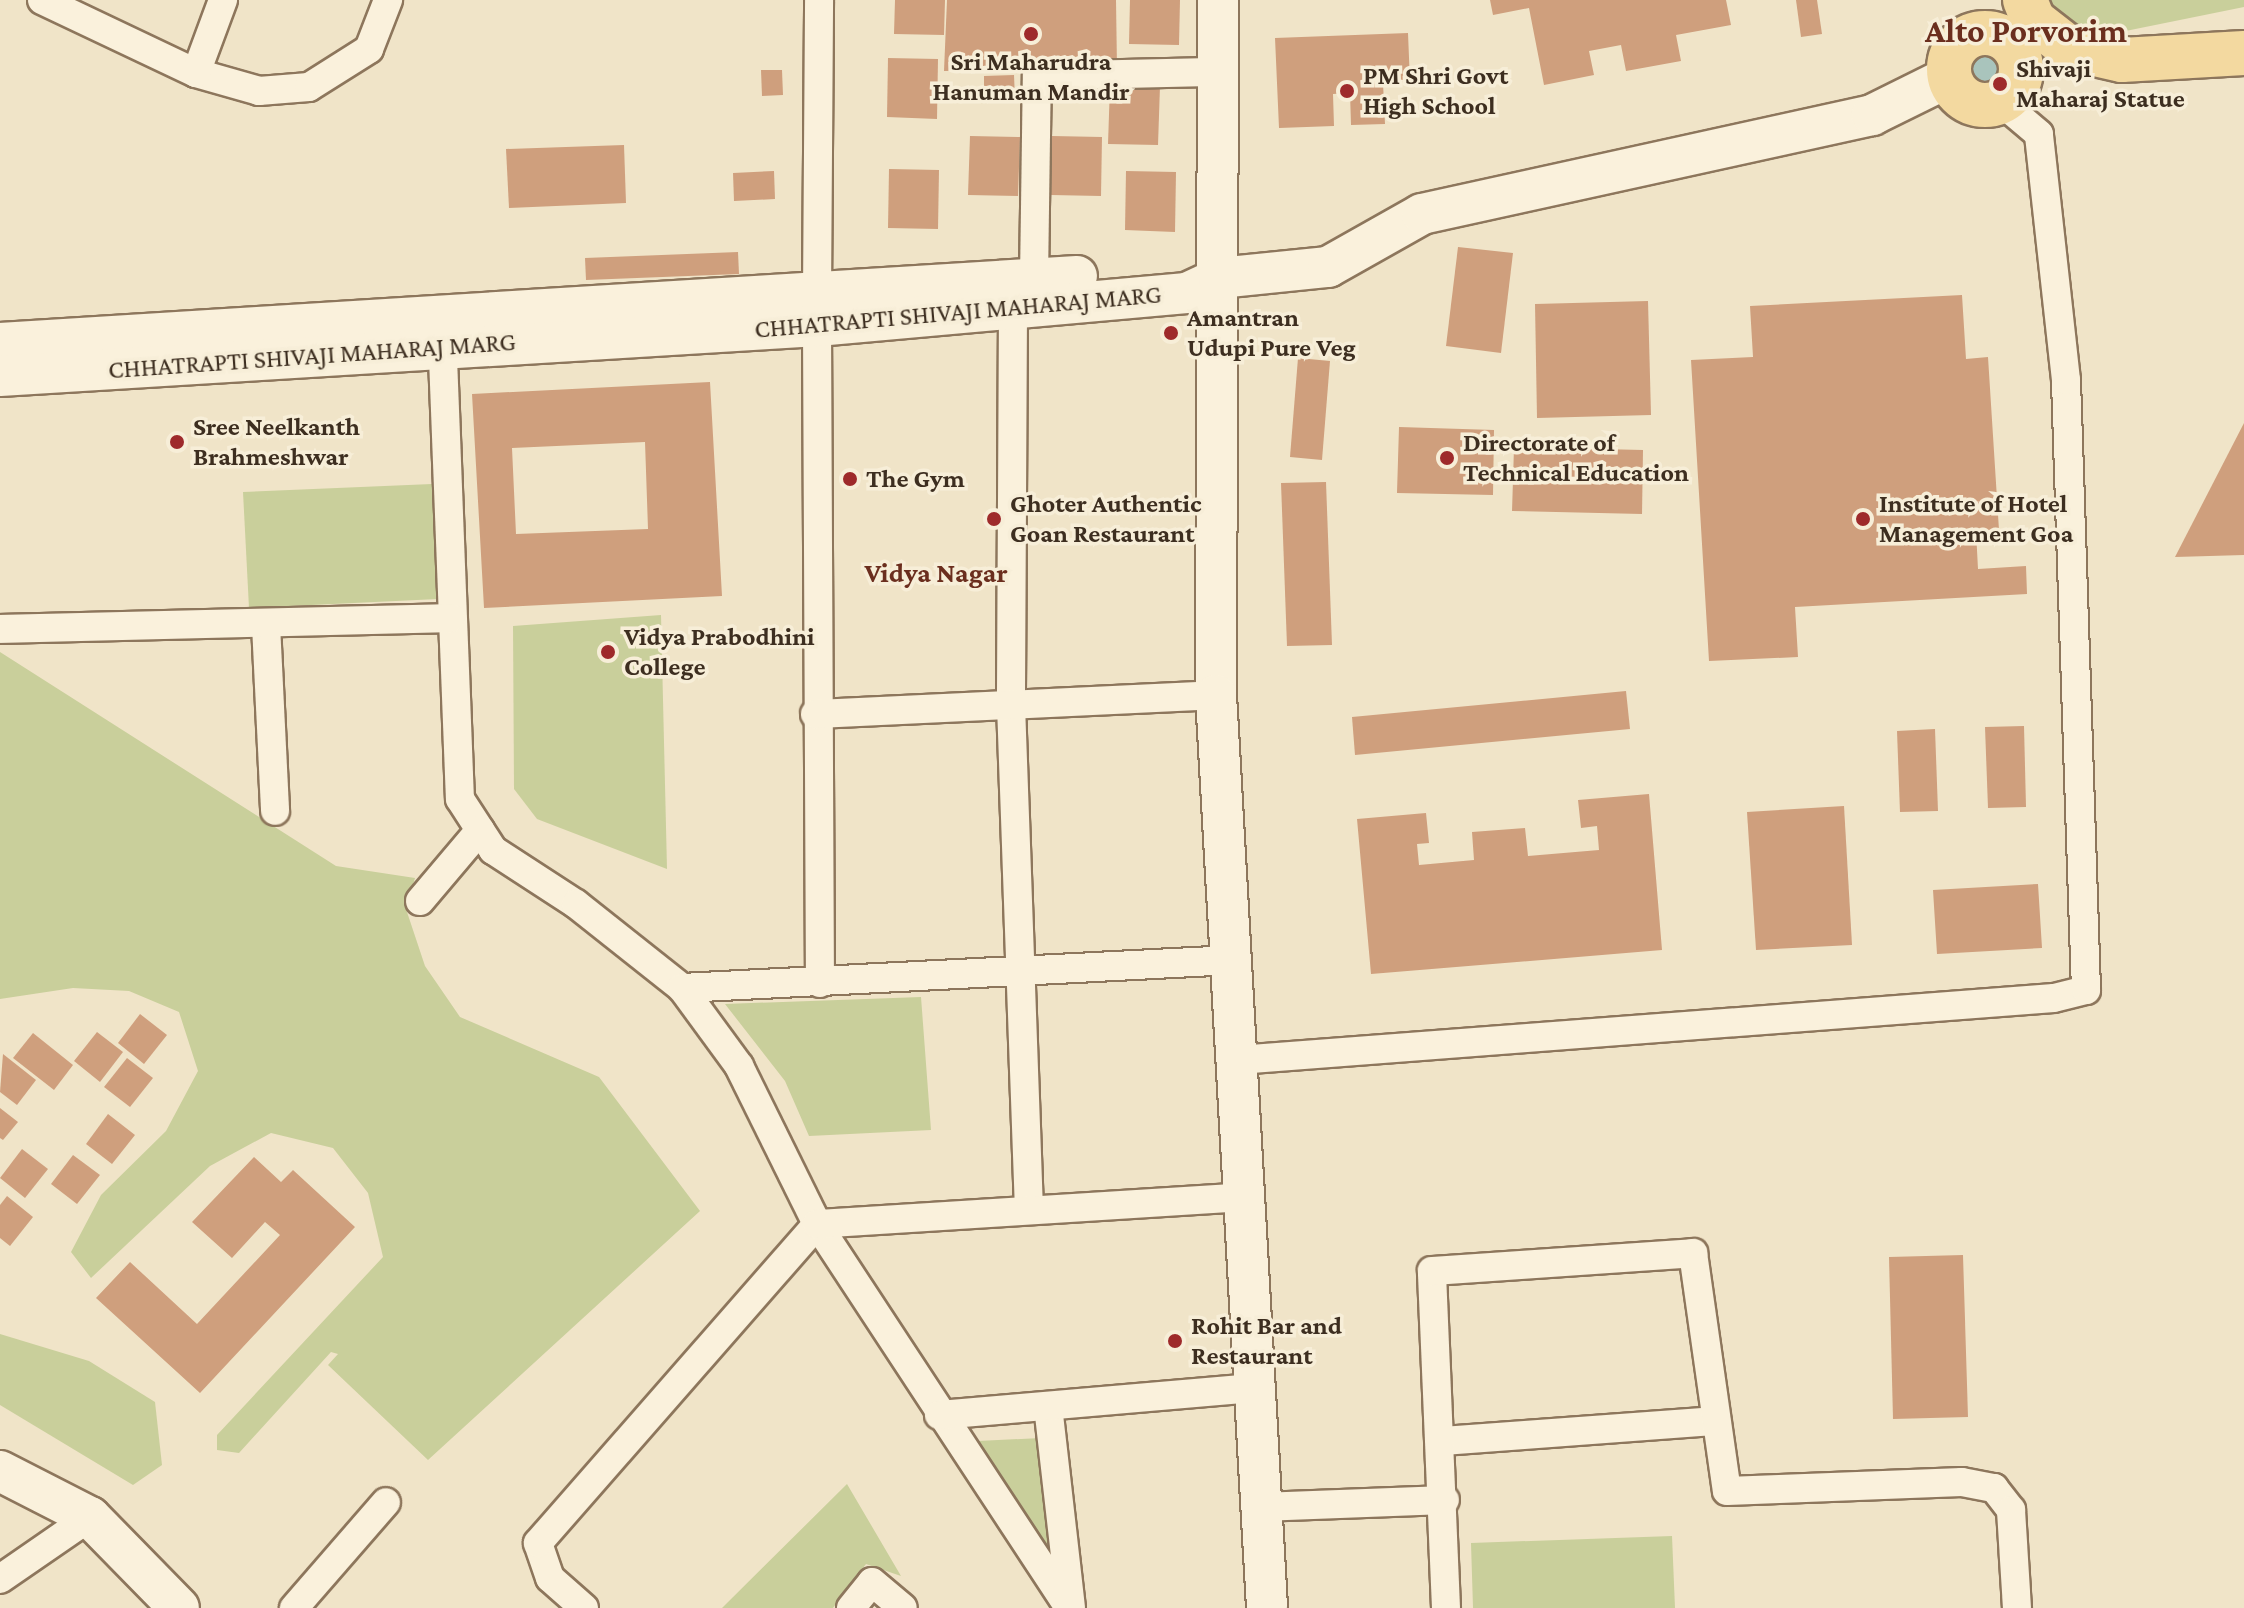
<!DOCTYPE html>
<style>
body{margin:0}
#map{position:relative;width:2244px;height:1608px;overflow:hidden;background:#f0e4c8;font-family:"Crimson Pro",serif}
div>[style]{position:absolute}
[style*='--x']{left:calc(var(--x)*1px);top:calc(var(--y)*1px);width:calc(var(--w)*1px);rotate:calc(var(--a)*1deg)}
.green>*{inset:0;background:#c9cf9b}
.water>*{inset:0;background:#a9c4bc}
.round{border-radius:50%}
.building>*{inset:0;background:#cf9f7d}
.roads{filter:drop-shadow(2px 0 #8d765c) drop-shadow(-2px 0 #8d765c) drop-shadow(0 2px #8d765c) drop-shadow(0 -2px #8d765c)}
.street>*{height:28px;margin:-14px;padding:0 14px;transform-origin:14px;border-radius:14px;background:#faf1dc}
.secondary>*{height:40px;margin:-20px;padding:0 20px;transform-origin:20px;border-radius:20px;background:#faf1dc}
.primary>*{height:44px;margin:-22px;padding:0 22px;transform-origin:22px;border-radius:22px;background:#f3d9a0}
.primary>.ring{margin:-22px;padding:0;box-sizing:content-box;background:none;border:44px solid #f3d9a0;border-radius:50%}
.dots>*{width:22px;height:22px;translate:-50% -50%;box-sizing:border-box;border:4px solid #f7eed8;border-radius:50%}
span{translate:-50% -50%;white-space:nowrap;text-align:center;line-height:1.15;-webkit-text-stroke:7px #f7eed8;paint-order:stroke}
.poi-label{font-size:26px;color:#3d2e20;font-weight:700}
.left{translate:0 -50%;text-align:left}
.street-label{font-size:26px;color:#3d2e20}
.neighbourhood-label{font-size:28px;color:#6b2e1e;font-weight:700}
.district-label{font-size:34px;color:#6b2e1e;font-weight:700}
</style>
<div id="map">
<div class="green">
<div style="clip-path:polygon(2040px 0,2244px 0,2244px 7px,2096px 37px,2056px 22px)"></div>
<div style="clip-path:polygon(432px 484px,438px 599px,249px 608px,243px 492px)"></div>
<div style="clip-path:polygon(661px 615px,667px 869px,537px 819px,514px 789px,513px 626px)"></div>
<div style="clip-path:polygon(0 652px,336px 866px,415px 878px,406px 909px,425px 966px,460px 1017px,599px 1077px,700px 1211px,428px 1460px,328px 1365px,338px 1354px,331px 1352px,239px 1453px,217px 1450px,217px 1435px,383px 1257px,368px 1193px,333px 1148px,271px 1133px,210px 1166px,91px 1278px,71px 1252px,101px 1195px,166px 1131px,198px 1071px,179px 1012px,129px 991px,73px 988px,0 999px)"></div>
<div style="clip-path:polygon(921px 997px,931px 1130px,809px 1136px,785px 1081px,725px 1004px)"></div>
<div style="clip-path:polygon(0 1334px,89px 1361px,155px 1402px,162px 1465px,133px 1485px,0 1405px)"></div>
<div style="clip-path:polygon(1041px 1438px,1051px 1563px,978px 1441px)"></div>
<div style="clip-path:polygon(847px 1484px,901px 1576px,866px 1564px,833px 1608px,722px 1608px)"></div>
<div style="clip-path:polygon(1672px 1536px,1675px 1608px,1473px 1608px,1471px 1543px)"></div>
</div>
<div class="water">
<div class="round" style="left:1964px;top:49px;width:40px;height:40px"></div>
</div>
<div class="building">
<div style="clip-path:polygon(895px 0,945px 0,944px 35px,894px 34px)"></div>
<div style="clip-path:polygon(947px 0,1116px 0,1117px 68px,944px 71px)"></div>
<div style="clip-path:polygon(1130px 0,1180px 0,1179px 45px,1129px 44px)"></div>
<div style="clip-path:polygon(1490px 0,1726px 0,1731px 25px,1676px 35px,1681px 61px,1626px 71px,1621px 45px,1589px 51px,1594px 75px,1544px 85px,1529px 8px,1493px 15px)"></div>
<div style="clip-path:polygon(1796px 0,1817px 0,1822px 34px,1801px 37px)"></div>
<div style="clip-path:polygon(1408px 33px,1410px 82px,1383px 83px,1385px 124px,1351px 125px,1350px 93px,1333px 94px,1334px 126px,1279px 128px,1275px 38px)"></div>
<div style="clip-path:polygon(888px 58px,938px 59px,937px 119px,887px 117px)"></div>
<div style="clip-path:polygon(761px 70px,782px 70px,783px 95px,762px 96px)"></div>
<div style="clip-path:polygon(1014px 75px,1015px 99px,984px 100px,984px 76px)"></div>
<div style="clip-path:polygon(1110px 85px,1160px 86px,1158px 145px,1108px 144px)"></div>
<div style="clip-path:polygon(970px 136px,1020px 137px,1018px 196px,968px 195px)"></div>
<div style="clip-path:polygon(1052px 136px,1102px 137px,1101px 196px,1051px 195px)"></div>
<div style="clip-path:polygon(624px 145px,626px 203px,509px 208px,506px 149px)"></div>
<div style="clip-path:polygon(889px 169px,939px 170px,938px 229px,888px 228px)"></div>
<div style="clip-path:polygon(774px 171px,775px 199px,734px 201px,733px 173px)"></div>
<div style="clip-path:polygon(1126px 171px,1176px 172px,1175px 232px,1125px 230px)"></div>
<div style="clip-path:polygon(1458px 247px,1513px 253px,1501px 353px,1446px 346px)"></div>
<div style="clip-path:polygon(738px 252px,739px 274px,586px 280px,585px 258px)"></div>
<div style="clip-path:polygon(1962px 295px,1966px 359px,1988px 357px,1999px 530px,1976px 531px,1978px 569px,2026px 566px,2027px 594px,1795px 607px,1798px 657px,1709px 661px,1691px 360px,1753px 357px,1750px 306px)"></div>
<div style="clip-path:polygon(1648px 301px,1651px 415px,1537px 418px,1535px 304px)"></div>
<div style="clip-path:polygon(1298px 358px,1330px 361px,1322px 460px,1290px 457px)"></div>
<div style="clip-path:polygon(evenodd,710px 382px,722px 596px,484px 608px,472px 394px,710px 382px,645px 442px,648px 529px,516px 534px,512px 448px,645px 442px)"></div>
<div style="clip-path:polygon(2244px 423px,2244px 555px,2175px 557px)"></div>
<div style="clip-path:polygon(1399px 427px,1494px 430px,1493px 495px,1397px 493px)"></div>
<div style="clip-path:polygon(1514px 447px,1643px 450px,1642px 514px,1512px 511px)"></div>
<div style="clip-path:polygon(1326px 482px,1332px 645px,1287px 646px,1281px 483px)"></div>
<div style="clip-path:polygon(1626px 691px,1630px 729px,1355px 755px,1352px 717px)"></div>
<div style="clip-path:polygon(2024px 726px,2026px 807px,1988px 808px,1985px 727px)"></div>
<div style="clip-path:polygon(1935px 729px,1938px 811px,1900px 812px,1897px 731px)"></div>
<div style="clip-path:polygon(1649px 794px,1662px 950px,1371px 974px,1357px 819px,1426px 813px,1429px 843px,1417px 844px,1419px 865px,1474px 860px,1472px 832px,1525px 828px,1528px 856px,1599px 850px,1597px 826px,1581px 828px,1578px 800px)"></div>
<div style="clip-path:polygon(1844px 806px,1852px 945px,1756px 950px,1747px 812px)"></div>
<div style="clip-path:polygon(2038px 884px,2042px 948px,1937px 954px,1933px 890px)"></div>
<div style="clip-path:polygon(140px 1014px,167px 1035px,144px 1064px,118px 1043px)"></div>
<div style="clip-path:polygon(97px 1032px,123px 1052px,100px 1082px,74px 1061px)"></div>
<div style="clip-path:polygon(33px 1033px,73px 1065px,54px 1090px,13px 1058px)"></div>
<div style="clip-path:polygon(3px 1054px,36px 1080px,17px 1105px,0 1092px)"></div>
<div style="clip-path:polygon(127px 1058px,153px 1078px,130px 1107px,104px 1087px)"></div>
<div style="clip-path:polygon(0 1108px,18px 1122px,3px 1140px,0 1138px)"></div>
<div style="clip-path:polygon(108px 1114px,135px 1135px,112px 1164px,86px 1144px)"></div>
<div style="clip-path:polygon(22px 1149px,48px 1169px,25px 1198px,0 1178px)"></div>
<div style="clip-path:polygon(73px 1155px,100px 1175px,77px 1204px,51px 1184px)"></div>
<div style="clip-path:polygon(254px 1157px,281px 1182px,293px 1170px,355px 1227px,200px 1393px,96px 1298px,130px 1262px,197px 1324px,280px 1235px,265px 1222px,232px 1258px,192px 1222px)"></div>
<div style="clip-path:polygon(7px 1196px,33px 1217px,10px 1246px,0 1238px,0 1205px)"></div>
<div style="clip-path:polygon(1963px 1255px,1968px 1417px,1893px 1419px,1889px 1257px)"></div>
</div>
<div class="roads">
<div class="street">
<div style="--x:42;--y:0;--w:170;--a:25.4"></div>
<div style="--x:196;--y:73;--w:66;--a:15.9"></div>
<div style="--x:259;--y:91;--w:50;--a:-4.6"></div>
<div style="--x:309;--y:87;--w:71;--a:-32.3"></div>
<div style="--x:369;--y:49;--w:53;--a:-68.8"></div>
<div style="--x:196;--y:73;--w:78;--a:-69.7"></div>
<div style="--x:1034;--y:280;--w:204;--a:-89.2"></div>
<div style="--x:1037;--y:76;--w:182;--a:-1.3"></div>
<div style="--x:817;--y:296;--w:296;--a:-89.6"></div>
<div style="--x:1013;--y:310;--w:395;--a:90.3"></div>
<div style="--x:1011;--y:705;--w:505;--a:87.96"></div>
<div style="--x:817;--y:326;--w:657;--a:89.74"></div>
<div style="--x:442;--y:332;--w:467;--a:87.8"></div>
<div style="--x:460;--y:799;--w:61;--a:57.1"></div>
<div style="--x:493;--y:850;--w:99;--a:33"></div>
<div style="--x:576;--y:904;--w:135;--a:38.4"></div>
<div style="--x:682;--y:988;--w:97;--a:53.8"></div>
<div style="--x:739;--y:1066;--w:176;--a:63.7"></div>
<div style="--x:817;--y:1224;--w:459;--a:56.7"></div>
<div style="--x:266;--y:625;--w:186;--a:87.2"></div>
<div style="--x:0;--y:629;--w:451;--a:-1.4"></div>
<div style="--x:815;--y:714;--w:401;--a:-2.7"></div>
<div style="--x:420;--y:901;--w:93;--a:-49.8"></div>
<div style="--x:682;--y:988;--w:552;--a:-2.91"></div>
<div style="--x:1238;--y:1060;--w:818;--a:-4.35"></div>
<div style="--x:2054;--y:998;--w:33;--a:-14"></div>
<div style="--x:2086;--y:990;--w:610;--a:-91.88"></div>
<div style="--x:2066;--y:380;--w:247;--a:-96.3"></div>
<div style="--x:2039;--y:134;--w:50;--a:-139.9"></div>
<div style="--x:1048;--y:1406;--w:203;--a:83.5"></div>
<div style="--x:939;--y:1415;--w:316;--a:-4.9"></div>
<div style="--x:1443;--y:1441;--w:274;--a:-4.2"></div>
<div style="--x:1261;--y:1507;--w:184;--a:-2.2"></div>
<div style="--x:0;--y:1579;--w:109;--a:-34.6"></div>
<div style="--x:294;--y:1608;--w:140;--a:-49"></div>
<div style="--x:584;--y:1608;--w:45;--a:-138.6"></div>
<div style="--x:550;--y:1578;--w:37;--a:-109"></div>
<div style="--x:538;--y:1543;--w:424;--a:-48.8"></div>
<div style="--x:817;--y:1224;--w:430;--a:-3.6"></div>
<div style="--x:851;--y:1608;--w:33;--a:-51"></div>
<div style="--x:872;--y:1582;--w:40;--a:40"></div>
<div style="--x:1446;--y:1608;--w:337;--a:-92.4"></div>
<div style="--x:1432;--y:1271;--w:262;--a:-3.9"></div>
<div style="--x:1693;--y:1253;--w:240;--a:81.9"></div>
<div style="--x:1727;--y:1491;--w:235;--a:-2.2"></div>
<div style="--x:1962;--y:1482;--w:33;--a:11"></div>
<div style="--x:1994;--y:1488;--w:28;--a:52"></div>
<div style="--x:2011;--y:1510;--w:98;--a:86.5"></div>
</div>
<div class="secondary">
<div style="--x:1218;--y:0;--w:695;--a:90.16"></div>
<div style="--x:1216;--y:695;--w:914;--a:86.8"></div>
<div style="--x:0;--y:343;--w:1079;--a:-3.56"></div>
<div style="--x:0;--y:376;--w:819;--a:-3.5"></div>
<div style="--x:817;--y:326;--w:371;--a:-5.1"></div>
<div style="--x:1187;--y:293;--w:35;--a:-25"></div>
<div style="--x:1219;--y:278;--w:110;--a:-5.8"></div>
<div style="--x:1328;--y:267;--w:108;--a:-29.4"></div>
<div style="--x:1422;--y:214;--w:461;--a:-12.4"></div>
<div style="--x:1872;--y:115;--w:86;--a:-26.3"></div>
<div style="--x:0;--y:1471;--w:101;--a:27.1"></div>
<div style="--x:90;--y:1517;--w:127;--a:45.6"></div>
</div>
<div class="primary">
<div style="--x:2025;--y:0;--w:22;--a:68"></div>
<div style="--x:2033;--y:20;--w:46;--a:37.9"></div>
<div style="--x:2069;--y:48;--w:54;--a:12.8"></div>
<div style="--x:2122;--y:60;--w:122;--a:-3.3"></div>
<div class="ring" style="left:1949px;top:33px;width:28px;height:28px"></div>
</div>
</div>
<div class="dots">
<div style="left:1031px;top:34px;background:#9e2a2b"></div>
<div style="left:2000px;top:84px;background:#9e2a2b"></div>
<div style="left:1347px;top:91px;background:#9e2a2b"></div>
<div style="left:1171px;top:333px;background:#9e2a2b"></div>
<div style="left:177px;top:442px;background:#9e2a2b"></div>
<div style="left:1447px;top:458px;background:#9e2a2b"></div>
<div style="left:850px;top:479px;background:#9e2a2b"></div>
<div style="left:994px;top:519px;background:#9e2a2b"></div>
<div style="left:1863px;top:519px;background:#9e2a2b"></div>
<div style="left:608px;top:652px;background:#9e2a2b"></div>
<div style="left:1175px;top:1341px;background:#9e2a2b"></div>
</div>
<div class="poi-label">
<span style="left:1031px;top:77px">Sri Maharudra<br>Hanuman Mandir</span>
<span class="left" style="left:2016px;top:84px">Shivaji<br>Maharaj Statue</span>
<span class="left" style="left:1363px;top:91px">PM Shri Govt<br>High School</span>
<span class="left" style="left:1187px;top:333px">Amantran<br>Udupi Pure Veg</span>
<span class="left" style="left:193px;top:442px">Sree Neelkanth<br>Brahmeshwar</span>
<span class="left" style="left:1463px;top:458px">Directorate of<br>Technical Education</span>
<span class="left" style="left:866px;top:479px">The Gym</span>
<span class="left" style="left:1010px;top:519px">Ghoter Authentic<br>Goan Restaurant</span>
<span class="left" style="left:1879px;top:519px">Institute of Hotel<br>Management Goa</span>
<span class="left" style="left:624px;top:652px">Vidya Prabodhini<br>College</span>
<span class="left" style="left:1191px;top:1341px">Rohit Bar and<br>Restaurant</span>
</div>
<div class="street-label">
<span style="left:958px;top:312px;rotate:-5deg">CHHATRAPTI SHIVAJI MAHARAJ MARG</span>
<span style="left:312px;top:356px;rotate:-4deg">CHHATRAPTI SHIVAJI MAHARAJ MARG</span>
</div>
<div class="neighbourhood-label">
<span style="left:936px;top:573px">Vidya Nagar</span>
</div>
<div class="district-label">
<span style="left:2026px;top:31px">Alto Porvorim</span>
</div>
</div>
